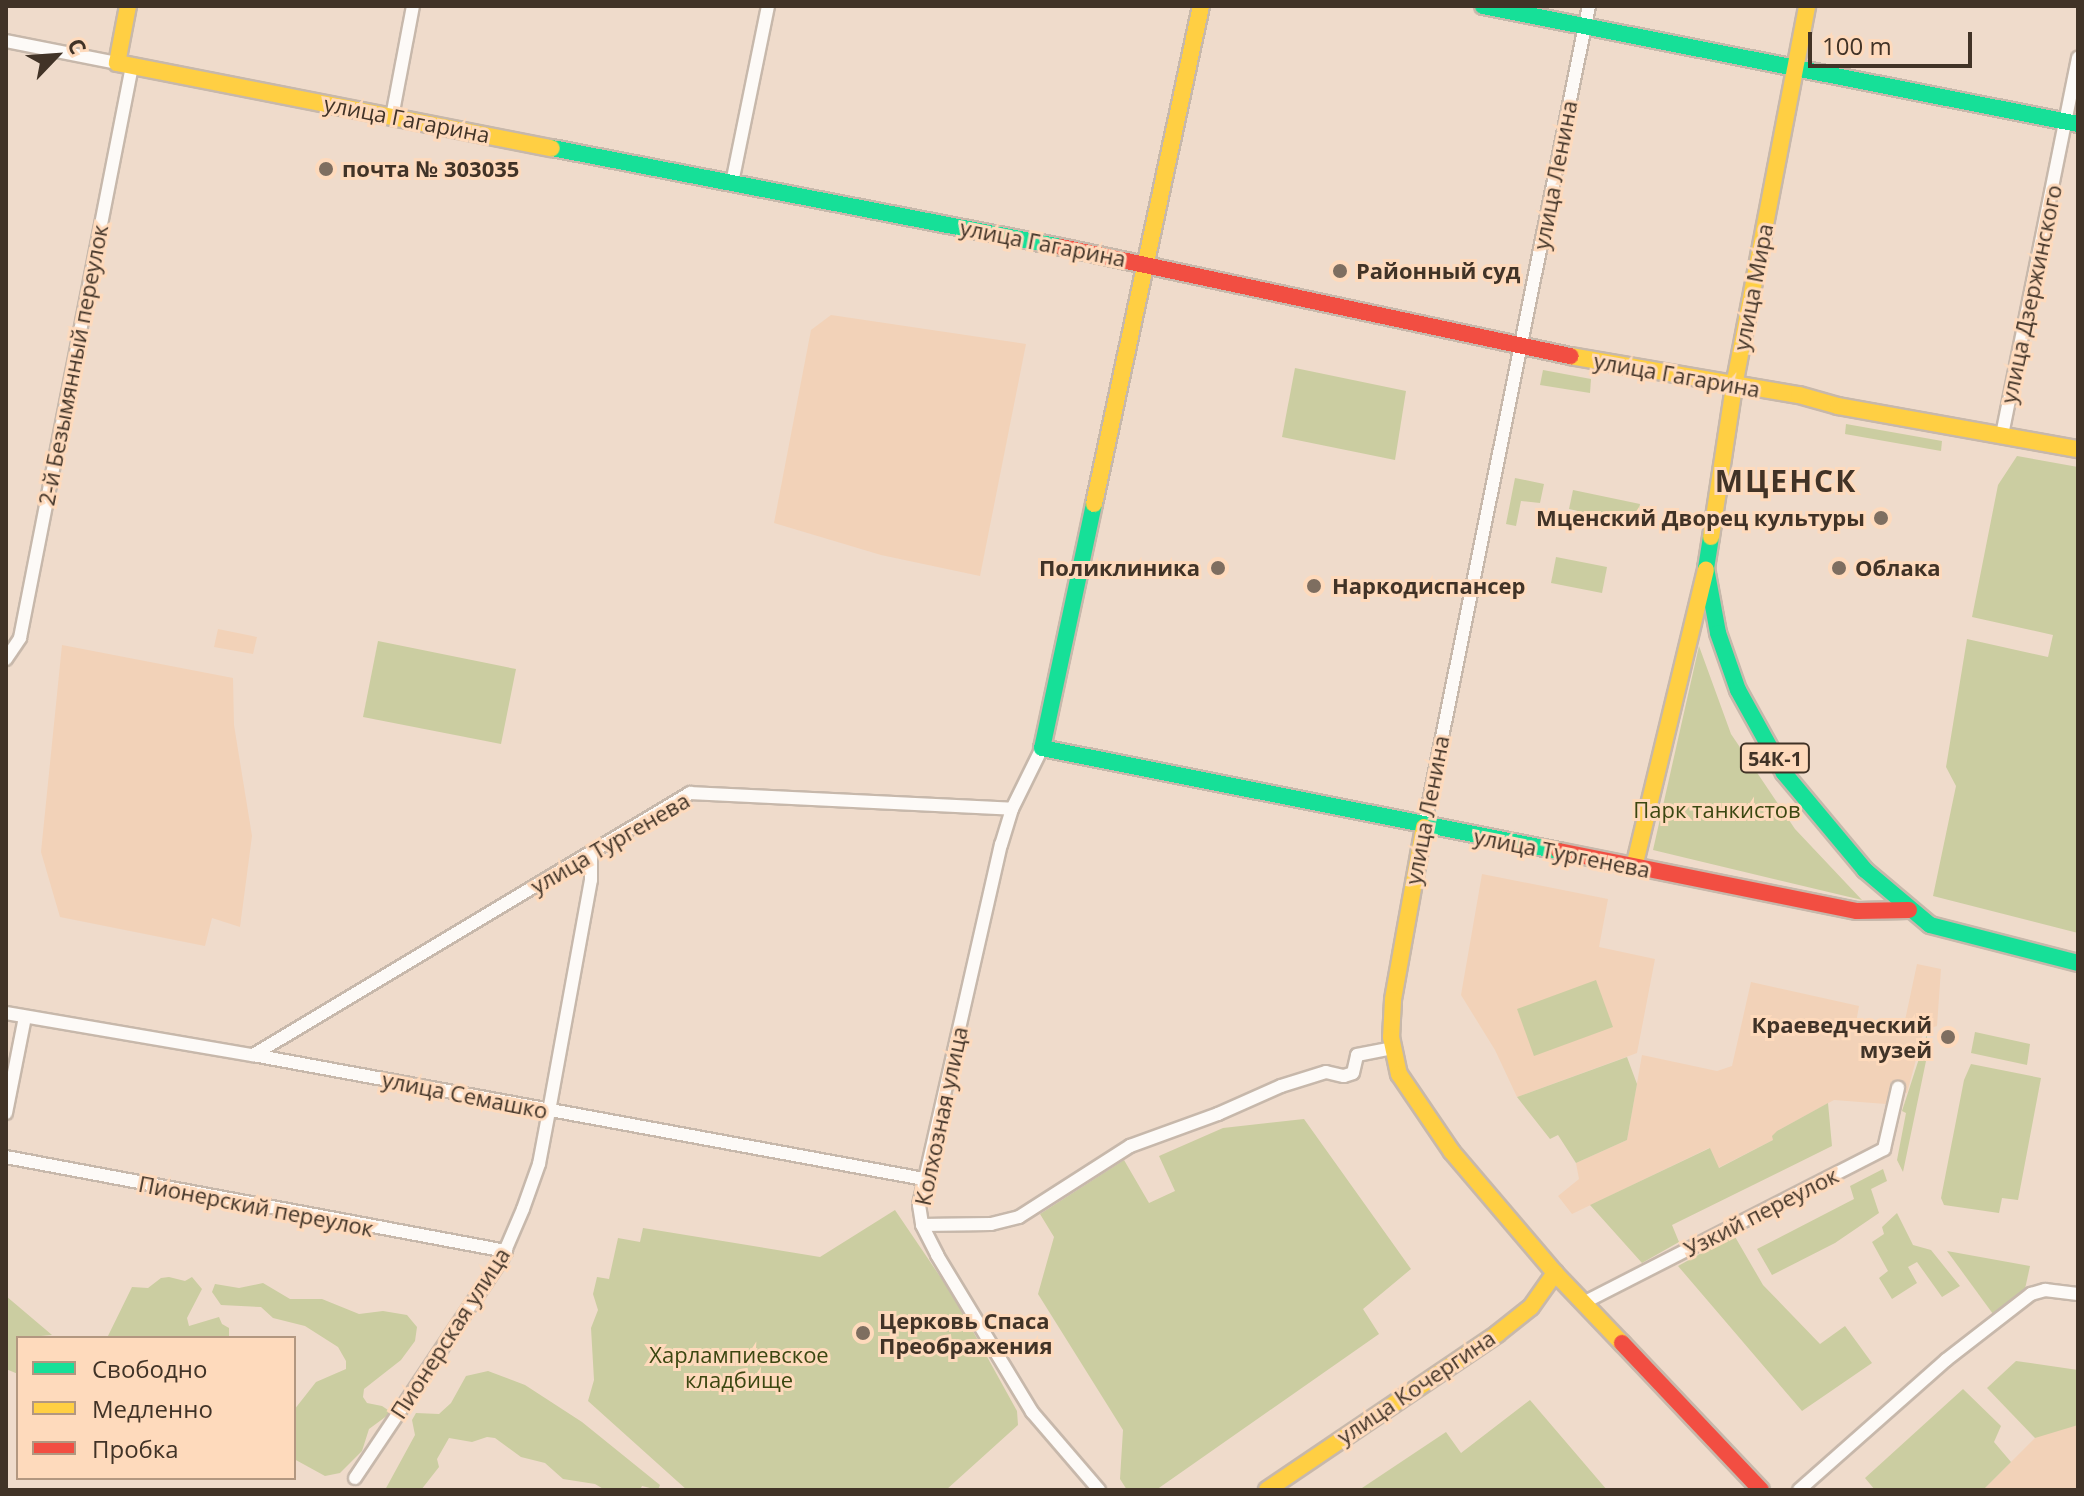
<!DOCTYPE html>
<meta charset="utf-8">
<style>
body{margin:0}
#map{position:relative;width:2084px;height:1496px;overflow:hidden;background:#efdbcb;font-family:"Open Sans",sans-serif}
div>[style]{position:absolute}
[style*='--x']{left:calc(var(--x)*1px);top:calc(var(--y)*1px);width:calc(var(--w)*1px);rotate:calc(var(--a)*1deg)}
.built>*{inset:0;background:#f2d2b8}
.green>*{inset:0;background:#cbcda1}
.roads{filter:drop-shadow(2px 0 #c7b8ab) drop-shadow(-2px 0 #c7b8ab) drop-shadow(0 2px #c7b8ab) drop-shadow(0 -2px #c7b8ab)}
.street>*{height:12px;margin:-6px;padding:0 6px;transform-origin:6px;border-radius:6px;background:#fdfaf7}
.fast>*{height:16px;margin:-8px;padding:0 8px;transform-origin:8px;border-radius:8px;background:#16e098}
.slow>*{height:16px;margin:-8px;padding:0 8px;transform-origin:8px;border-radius:8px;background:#ffcf43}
.jam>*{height:16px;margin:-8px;padding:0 8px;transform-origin:8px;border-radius:8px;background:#f24e42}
.dots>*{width:22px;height:22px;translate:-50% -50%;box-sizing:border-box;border:4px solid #fedabc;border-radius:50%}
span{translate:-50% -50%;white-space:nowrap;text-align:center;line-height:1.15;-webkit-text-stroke:6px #fedabc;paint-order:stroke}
.shield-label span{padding:2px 6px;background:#fedabc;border:2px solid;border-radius:6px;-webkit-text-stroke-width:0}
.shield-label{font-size:20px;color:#413327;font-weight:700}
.street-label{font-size:22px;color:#413327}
.poi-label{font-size:22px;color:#413327;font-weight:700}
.left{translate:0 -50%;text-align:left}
.right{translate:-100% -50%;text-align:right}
.park-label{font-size:22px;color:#3b4711}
.district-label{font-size:30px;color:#413327;font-weight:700;letter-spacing:2px}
.frame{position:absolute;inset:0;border:8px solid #413327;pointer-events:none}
.legend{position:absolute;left:16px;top:1336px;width:280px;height:144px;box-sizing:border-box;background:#fedabc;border:2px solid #b29780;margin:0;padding:10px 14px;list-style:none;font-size:24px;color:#413327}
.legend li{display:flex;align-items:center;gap:16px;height:40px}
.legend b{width:40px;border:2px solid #b29780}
.north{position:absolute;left:16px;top:16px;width:80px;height:80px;-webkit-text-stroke:6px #fedabc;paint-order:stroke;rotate:65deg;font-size:22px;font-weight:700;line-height:32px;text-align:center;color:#413327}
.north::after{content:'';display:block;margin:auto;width:28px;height:36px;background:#413327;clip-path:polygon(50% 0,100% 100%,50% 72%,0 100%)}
.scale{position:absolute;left:1808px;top:32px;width:164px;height:36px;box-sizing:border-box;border:4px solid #413327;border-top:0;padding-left:10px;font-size:24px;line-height:28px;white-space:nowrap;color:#413327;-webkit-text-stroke:6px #fedabc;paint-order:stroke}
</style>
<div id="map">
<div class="built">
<div style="clip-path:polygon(831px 315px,1026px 344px,980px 576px,881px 555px,774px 523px,811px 330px)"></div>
<div style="clip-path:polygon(218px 629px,257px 637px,253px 654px,214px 647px)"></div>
<div style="clip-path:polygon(62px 645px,233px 678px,234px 725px,252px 836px,240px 927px,212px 918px,205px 946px,60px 917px,41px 852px)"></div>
<div style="clip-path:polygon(1482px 874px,1608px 899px,1599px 947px,1655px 959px,1637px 1053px,1517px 1097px,1495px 1050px,1461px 995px)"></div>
<div style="clip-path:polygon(1917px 964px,1941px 969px,1937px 1026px,1924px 1030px,1907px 1093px,1890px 1092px,1886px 1104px,1834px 1100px,1777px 1131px,1773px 1140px,1718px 1168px,1709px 1148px,1572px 1214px,1558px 1196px,1579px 1179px,1576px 1163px,1627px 1140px,1642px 1055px,1717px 1071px,1732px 1066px,1751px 982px,1859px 1006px,1856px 1023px,1893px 1031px,1904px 1025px)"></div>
<div style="clip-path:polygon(2078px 1425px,2078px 1490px,1983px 1490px,2039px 1434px)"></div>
</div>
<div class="green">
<div style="clip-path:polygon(1295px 368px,1406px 391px,1395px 460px,1282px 437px)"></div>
<div style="clip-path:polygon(1543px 370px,1591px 379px,1590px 393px,1540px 385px)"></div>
<div style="clip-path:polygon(1846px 424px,1942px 441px,1941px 451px,1845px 434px)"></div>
<div style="clip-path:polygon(2017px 456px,2078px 467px,2078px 933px,1933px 896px,1956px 786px,1946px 767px,1967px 639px,2048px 657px,2053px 635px,1972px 617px,1998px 485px)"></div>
<div style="clip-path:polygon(1515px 478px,1544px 484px,1540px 503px,1521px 501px,1516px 526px,1506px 524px)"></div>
<div style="clip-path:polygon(1573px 490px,1640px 504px,1636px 524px,1569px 509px)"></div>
<div style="clip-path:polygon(1556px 557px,1607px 567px,1602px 593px,1551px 583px)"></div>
<div style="clip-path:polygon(378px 641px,516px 669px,501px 744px,363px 717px)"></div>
<div style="clip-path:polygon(1699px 646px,1731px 734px,1795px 829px,1862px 900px,1653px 850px)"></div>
<div style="clip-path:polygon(1596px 980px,1613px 1027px,1534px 1056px,1517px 1009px)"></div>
<div style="clip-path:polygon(1975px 1032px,2030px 1044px,2027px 1065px,1971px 1053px)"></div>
<div style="clip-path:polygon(1927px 1034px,1926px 1061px,1903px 1172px,1897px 1160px,1906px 1113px,1902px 1111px)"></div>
<div style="clip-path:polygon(1627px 1057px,1637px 1084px,1627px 1140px,1576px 1163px,1558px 1135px,1550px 1139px,1517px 1097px)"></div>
<div style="clip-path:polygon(1971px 1064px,2041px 1078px,2018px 1200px,2002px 1198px,1999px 1213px,1944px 1205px,1941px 1198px,1964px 1080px)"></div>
<div style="clip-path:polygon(1828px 1103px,1832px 1146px,1672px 1225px,1679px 1242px,1642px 1263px,1590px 1205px,1710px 1148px,1719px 1168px,1773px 1140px,1772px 1136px,1777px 1131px)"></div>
<div style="clip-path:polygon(1304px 1119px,1411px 1269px,1363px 1309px,1379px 1334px,1156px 1490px,1127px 1490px,1120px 1479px,1123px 1430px,1038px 1294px,1054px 1237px,1040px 1214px,1124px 1160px,1149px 1203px,1175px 1191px,1159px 1156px,1223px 1128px)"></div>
<div style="clip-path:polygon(1883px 1169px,1887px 1181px,1871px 1189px,1879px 1213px,1835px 1243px,1772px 1275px,1757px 1249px,1854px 1199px,1850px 1186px)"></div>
<div style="clip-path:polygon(895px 1210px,954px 1297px,1017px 1411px,1018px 1425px,946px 1490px,687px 1490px,588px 1401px,594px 1380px,591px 1328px,598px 1310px,593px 1294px,597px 1277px,609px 1279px,618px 1238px,640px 1242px,643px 1228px,820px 1257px)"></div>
<div style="clip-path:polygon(1897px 1213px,1913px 1245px,1931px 1250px,1960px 1286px,1942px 1297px,1917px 1262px,1908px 1267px,1917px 1283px,1892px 1299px,1879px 1278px,1888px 1271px,1872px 1242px,1884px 1234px,1882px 1227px)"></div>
<div style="clip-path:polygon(1734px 1235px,1763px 1285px,1820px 1344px,1845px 1326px,1872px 1363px,1802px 1411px,1678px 1266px)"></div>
<div style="clip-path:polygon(1947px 1251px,2030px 1266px,2025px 1289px,1993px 1314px)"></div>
<div style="clip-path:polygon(169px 1277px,185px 1281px,192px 1277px,202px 1289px,187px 1318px,189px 1326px,219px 1317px,222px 1324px,229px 1328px,229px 1338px,107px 1338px,132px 1287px,148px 1288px,161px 1278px)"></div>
<div style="clip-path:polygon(263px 1283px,290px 1299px,322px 1299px,359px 1314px,383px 1311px,407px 1315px,417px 1327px,415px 1341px,401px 1360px,364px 1389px,363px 1397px,367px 1403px,382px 1406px,388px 1410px,388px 1415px,369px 1429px,362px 1451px,340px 1473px,325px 1476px,294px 1459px,294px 1410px,316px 1382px,346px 1369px,346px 1361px,338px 1347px,305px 1326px,273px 1318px,261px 1307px,221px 1305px,212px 1292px,215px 1284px,239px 1288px)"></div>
<div style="clip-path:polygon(6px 1296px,52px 1335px,18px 1338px,18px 1374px,6px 1369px)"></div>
<div style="clip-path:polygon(2016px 1361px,2078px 1370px,2078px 1425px,2035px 1438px,1987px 1388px)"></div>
<div style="clip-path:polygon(488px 1371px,525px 1385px,582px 1422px,655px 1481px,660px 1485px,658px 1490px,642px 1486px,640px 1490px,605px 1490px,595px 1484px,563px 1479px,545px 1463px,521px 1457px,495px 1438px,487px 1437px,472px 1442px,449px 1438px,437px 1459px,439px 1467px,421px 1490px,385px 1490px,415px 1435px,412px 1420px,416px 1413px,439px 1414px,451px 1403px,466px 1376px)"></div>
<div style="clip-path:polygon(1963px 1389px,2001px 1426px,1994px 1442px,2011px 1462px,1983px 1490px,1875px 1490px,1865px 1478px)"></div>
<div style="clip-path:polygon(1530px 1400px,1607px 1490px,1359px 1490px,1446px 1432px,1461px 1453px)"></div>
</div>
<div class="roads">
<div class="street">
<div style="--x:6;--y:41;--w:113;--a:11.2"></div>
<div style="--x:392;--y:117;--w:113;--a:-79.3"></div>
<div style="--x:732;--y:183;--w:181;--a:-78.5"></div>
<div style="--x:2002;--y:435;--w:385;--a:-78.6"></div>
<div style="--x:6;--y:659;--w:25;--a:-56"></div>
<div style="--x:20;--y:638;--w:583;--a:-78.92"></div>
<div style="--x:1042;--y:748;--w:68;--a:116.2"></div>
<div style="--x:1012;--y:809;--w:37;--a:107"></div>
<div style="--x:1001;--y:844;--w:370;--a:102.8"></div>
<div style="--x:919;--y:1205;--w:20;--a:81"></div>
<div style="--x:922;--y:1225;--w:34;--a:63"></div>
<div style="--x:937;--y:1255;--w:184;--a:58.8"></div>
<div style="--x:1032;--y:1412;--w:103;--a:49.3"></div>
<div style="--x:1424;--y:827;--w:837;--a:-78.64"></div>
<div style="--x:6;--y:1013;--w:251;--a:9.7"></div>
<div style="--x:253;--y:1055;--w:682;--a:10.47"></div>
<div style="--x:253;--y:1055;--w:510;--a:-30.94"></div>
<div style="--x:690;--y:793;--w:322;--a:2.8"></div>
<div style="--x:6;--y:1113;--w:98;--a:-78.8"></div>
<div style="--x:6;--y:1157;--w:509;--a:10.65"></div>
<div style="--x:922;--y:1225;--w:69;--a:-0.8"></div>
<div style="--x:991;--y:1224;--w:29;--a:-14"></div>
<div style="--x:1019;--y:1217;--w:132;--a:-32.6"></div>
<div style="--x:1130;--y:1146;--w:94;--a:-20"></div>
<div style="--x:1218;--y:1114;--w:69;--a:-24"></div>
<div style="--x:1281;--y:1086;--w:47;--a:-17.3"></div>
<div style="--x:1326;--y:1072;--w:18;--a:13"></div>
<div style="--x:1344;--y:1076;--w:9;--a:-18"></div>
<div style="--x:1353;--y:1073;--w:18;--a:-77"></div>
<div style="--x:1357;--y:1055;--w:36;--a:-11"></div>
<div style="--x:1583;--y:1303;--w:338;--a:-27.1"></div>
<div style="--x:1884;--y:1149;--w:63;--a:-77.1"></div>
<div style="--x:355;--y:1478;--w:265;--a:-56.2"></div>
<div style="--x:502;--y:1258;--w:53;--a:-66.8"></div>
<div style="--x:523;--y:1209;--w:48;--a:-70.4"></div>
<div style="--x:539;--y:1164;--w:54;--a:-79.3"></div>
<div style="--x:549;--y:1111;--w:235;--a:-79.7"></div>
<div style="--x:591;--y:880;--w:28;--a:-90"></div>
<div style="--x:1799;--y:1490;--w:196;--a:-41.5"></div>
<div style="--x:1946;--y:1360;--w:108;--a:-37.8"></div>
<div style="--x:2031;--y:1294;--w:15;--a:-16"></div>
<div style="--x:2045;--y:1290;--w:33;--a:7"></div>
</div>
<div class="fast">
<div style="--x:1483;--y:6;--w:607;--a:11.22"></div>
<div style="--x:552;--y:148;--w:519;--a:11.01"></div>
<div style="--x:1094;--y:504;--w:249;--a:102"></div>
<div style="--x:1042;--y:748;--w:527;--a:11.27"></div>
<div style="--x:1711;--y:537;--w:31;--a:99"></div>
<div style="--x:1706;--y:568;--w:66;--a:79.5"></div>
<div style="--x:1718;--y:633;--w:60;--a:70.7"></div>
<div style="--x:1738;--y:690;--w:95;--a:61"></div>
<div style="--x:1784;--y:773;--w:126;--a:50.1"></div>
<div style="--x:1865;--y:870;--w:85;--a:40.2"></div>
<div style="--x:1930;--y:925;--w:153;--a:14.4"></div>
</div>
<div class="slow">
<div style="--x:128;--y:6;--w:58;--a:100.9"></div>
<div style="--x:117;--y:63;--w:443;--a:11.1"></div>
<div style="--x:1570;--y:356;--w:232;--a:9.7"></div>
<div style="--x:1799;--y:395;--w:41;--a:15.8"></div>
<div style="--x:1838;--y:406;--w:244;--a:10.2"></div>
<div style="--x:1094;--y:504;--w:509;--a:-77.87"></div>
<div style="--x:1711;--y:537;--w:153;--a:-81.3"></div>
<div style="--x:1734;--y:386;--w:387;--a:-79.1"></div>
<div style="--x:1424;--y:827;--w:176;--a:100.2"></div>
<div style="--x:1393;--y:1000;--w:37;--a:93"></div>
<div style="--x:1391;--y:1037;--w:38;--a:78"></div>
<div style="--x:1399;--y:1074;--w:94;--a:55.8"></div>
<div style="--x:1452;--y:1152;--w:159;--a:49.6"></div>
<div style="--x:1555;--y:1273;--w:97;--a:46.3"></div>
<div style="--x:1634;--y:867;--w:306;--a:-76.4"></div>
<div style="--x:1267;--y:1490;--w:278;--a:-34.1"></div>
<div style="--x:1497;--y:1334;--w:43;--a:-38.5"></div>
<div style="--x:1531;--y:1307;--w:42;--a:-54.8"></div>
</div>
<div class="jam">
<div style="--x:1061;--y:247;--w:521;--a:12.09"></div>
<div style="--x:1559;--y:851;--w:304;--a:11.4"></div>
<div style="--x:1857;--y:911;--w:52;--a:-1.1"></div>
<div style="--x:1622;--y:1343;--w:202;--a:46.6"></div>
</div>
</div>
<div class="dots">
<div style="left:326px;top:169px;background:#7e6e60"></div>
<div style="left:1340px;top:271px;background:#7e6e60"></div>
<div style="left:1881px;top:518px;background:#7e6e60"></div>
<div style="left:1218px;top:568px;background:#7e6e60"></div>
<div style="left:1839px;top:568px;background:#7e6e60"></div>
<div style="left:1314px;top:586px;background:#7e6e60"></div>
<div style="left:1948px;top:1037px;background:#7e6e60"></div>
<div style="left:863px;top:1333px;background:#7e6e60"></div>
</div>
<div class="shield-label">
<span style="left:1775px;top:758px">54К-1</span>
</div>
<div class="street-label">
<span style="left:407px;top:119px;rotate:11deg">улица Гагарина</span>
<span style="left:1555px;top:175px;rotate:-79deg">улица Ленина</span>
<span style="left:1043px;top:243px;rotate:11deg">улица Гагарина</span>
<span style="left:1753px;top:287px;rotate:-79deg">улица Мира</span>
<span style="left:2031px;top:294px;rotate:-78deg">улица Дзержинского</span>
<span style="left:73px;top:365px;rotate:-79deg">2-й Безымянный переулок</span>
<span style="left:1677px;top:375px;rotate:10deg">улица Гагарина</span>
<span style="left:1427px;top:810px;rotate:-79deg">улица Ленина</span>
<span style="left:610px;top:843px;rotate:-30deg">улица Тургенева</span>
<span style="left:1562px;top:853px;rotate:11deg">улица Тургенева</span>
<span style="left:465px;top:1095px;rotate:11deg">улица Семашко</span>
<span style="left:941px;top:1116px;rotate:-78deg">Колхозная улица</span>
<span style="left:256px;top:1206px;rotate:11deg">Пионерский переулок</span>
<span style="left:1761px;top:1212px;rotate:-27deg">Узкий переулок</span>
<span style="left:450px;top:1333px;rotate:-57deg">Пионерская улица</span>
<span style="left:1416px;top:1387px;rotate:-34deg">улица Кочергина</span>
</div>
<div class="poi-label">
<span class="left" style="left:342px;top:169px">почта № 303035</span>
<span class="left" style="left:1356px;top:271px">Районный суд</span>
<span class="right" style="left:1865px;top:518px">Мценский Дворец культуры</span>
<span class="right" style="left:1200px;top:568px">Поликлиника</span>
<span class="left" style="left:1855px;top:568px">Облака</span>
<span class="left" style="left:1332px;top:586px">Наркодиспансер</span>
<span class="right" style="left:1932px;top:1037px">Краеведческий<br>музей</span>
<span class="left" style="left:879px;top:1333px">Церковь Спаса<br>Преображения</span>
</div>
<div class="park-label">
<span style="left:1717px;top:810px">Парк танкистов</span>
<span style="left:739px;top:1367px">Харлампиевское<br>кладбище</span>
</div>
<div class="district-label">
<span style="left:1786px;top:481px">МЦЕНСК</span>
</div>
<div class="frame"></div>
<ul class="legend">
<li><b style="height:10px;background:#16e098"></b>Свободно</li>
<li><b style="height:10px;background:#ffcf43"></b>Медленно</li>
<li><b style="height:10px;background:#f24e42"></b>Пробка</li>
</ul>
<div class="north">С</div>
<div class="scale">100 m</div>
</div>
